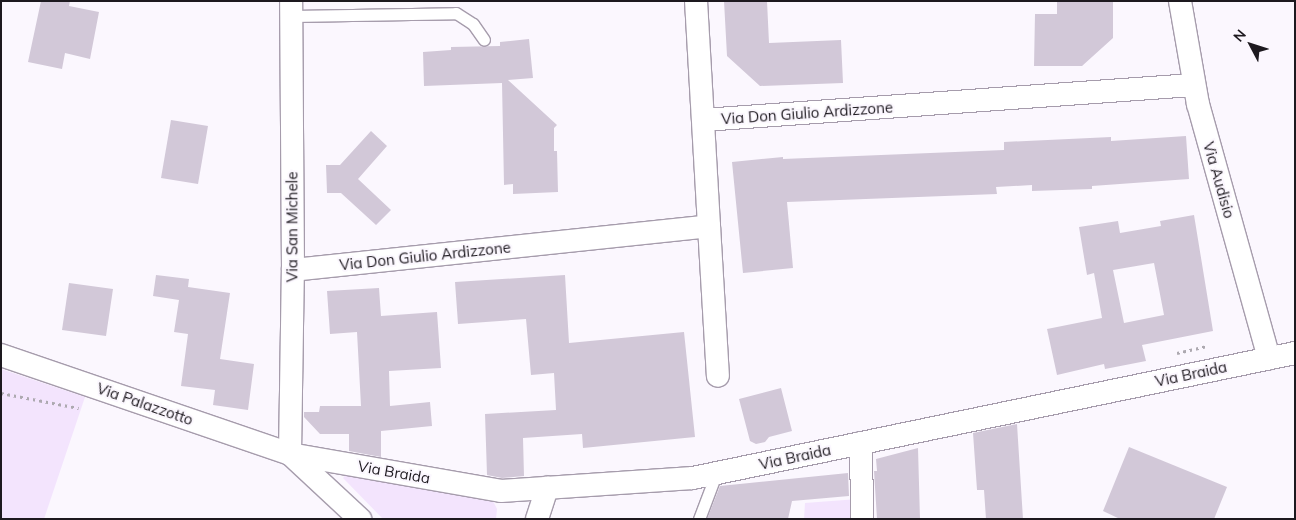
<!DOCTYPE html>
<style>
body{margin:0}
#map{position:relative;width:1296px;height:520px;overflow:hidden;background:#fbf7fe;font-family:Mulish,sans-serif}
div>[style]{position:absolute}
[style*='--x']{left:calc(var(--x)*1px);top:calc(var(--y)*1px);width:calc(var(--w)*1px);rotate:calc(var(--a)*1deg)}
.green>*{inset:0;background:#f3e4fd}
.building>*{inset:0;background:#d2c8d8}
.path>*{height:3px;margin-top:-1.5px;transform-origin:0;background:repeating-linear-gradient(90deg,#ada9b0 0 2.5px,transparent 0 6.5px)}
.roads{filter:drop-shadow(1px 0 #a69cac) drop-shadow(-1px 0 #a69cac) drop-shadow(0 1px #a69cac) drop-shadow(0 -1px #a69cac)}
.lane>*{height:11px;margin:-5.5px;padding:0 5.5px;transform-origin:5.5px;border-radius:5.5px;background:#fff}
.street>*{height:22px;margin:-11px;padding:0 11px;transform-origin:11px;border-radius:11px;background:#fff}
span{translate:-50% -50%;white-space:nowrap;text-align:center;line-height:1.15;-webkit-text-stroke:4px #fbf7fe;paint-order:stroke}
.street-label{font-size:15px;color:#1d191f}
.frame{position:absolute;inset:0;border:2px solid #1d191f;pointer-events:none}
.north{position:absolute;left:1226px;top:20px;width:50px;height:50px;-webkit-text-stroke:4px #fbf7fe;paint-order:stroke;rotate:310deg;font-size:14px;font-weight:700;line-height:20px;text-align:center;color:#1d191f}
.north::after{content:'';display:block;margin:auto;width:18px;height:22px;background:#1d191f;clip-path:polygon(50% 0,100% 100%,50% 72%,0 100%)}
</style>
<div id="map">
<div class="green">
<div style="clip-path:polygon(1px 369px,85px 397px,44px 519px,1px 519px)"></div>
<div style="clip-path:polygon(351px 469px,491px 497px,497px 509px,496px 519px,383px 519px,343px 478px)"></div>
<div style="clip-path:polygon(858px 499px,857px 519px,804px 519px,805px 503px)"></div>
</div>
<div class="building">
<div style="clip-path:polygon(41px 1px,70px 1px,69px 6px,99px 12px,90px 59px,65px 53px,62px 69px,28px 62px)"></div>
<div style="clip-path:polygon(724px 1px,767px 1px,769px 43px,841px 40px,843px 83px,760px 86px,727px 56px)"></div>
<div style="clip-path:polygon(1057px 1px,1113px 1px,1113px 38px,1082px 66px,1034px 66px,1035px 14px,1057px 14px)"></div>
<div style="clip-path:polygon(529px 39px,533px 78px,508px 80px,557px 125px,554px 128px,554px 151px,557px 151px,558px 192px,513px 194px,513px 184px,504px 185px,502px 83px,424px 86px,423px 52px,451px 50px,451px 47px,500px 46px,500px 42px)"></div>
<div style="clip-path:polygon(171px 120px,208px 126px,198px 184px,161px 178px)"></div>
<div style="clip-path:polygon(371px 131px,387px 146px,358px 179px,391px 210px,376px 225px,341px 193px,327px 193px,326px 165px,340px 165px)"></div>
<div style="clip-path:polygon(1186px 136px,1189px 179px,1092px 186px,1092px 189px,1032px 191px,1032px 185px,996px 187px,997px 194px,787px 202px,793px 268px,743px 273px,732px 162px,783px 157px,783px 159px,1004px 150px,1004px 142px,1111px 137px,1111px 141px)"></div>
<div style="clip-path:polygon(evenodd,1194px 215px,1213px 331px,1142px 345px,1146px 361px,1105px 369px,1104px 364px,1057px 375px,1047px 329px,1102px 318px,1094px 273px,1087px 275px,1079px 227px,1118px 221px,1120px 233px,1161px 226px,1160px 221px,1194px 215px,1154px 263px,1164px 315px,1124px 323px,1113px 270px,1154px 263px)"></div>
<div style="clip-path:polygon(156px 275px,189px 279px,188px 287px,230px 293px,220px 359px,254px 364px,248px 410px,213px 405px,215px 390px,181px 386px,188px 334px,174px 332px,179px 300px,153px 296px)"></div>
<div style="clip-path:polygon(565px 275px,569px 343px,684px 332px,695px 437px,583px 448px,582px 434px,523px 438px,524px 476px,502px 478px,487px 475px,485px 414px,556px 410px,554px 373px,531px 375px,526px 319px,458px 324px,455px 282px)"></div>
<div style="clip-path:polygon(69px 283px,113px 289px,106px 336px,62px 330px)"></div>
<div style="clip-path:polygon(379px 288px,381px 316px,437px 312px,441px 368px,389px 371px,390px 406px,430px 402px,432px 426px,381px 431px,381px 457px,349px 451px,349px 434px,320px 434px,304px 417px,304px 412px,319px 412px,320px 406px,361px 406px,357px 332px,330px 334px,327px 291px)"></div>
<div style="clip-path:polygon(781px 388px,792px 431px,769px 437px,765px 442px,756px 444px,750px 441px,739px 399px)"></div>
<div style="clip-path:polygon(1017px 424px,1023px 519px,986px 519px,984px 490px,977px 490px,973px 433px)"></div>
<div style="clip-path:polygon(1129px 447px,1227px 487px,1214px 519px,1120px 519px,1103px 511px)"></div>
<div style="clip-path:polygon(918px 448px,920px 519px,877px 519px,874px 471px,877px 471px,876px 459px)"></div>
<div style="clip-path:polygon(848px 473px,849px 496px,792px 501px,788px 519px,707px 519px,720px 486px)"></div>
</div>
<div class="path">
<div style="--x:1177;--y:353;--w:32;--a:-13"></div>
<div style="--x:1;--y:393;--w:79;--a:10.9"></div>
</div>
<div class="roads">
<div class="lane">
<div style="--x:292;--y:16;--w:164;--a:-1"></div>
<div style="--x:456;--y:13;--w:20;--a:33"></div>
<div style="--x:473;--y:24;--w:19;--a:55"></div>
<div style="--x:699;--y:519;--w:48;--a:-69.3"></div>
</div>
<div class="street">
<div style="--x:1180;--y:1;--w:105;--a:80.1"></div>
<div style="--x:1198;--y:104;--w:264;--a:74.4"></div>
<div style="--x:704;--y:120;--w:491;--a:-4.1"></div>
<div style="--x:709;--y:226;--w:150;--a:86.6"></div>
<div style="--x:293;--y:270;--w:418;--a:-6"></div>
<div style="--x:709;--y:226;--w:225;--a:-93.3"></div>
<div style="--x:1;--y:355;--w:305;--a:18.9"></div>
<div style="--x:290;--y:454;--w:214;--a:9.9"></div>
<div style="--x:501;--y:491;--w:192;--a:-3.9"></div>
<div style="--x:693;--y:478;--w:615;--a:-11.73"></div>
<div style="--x:861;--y:443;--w:76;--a:89.2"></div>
<div style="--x:290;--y:454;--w:184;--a:-89.1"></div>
<div style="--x:293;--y:270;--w:269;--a:-90.4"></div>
<div style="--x:290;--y:454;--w:96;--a:42.9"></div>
<div style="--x:537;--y:519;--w:33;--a:-72"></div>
</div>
</div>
<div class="street-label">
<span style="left:807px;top:113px;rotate:-4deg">Via Don Giulio Ardizzone</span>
<span style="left:1219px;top:180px;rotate:74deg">Via Audisio</span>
<span style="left:292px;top:227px;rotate:-90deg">Via San Michele</span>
<span style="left:425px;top:256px;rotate:-6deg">Via Don Giulio Ardizzone</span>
<span style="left:1191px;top:374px;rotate:-12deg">Via Braida</span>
<span style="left:145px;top:404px;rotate:19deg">Via Palazzotto</span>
<span style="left:795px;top:457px;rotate:-12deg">Via Braida</span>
<span style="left:394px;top:472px;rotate:10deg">Via Braida</span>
</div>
<div class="frame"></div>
<div class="north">N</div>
</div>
